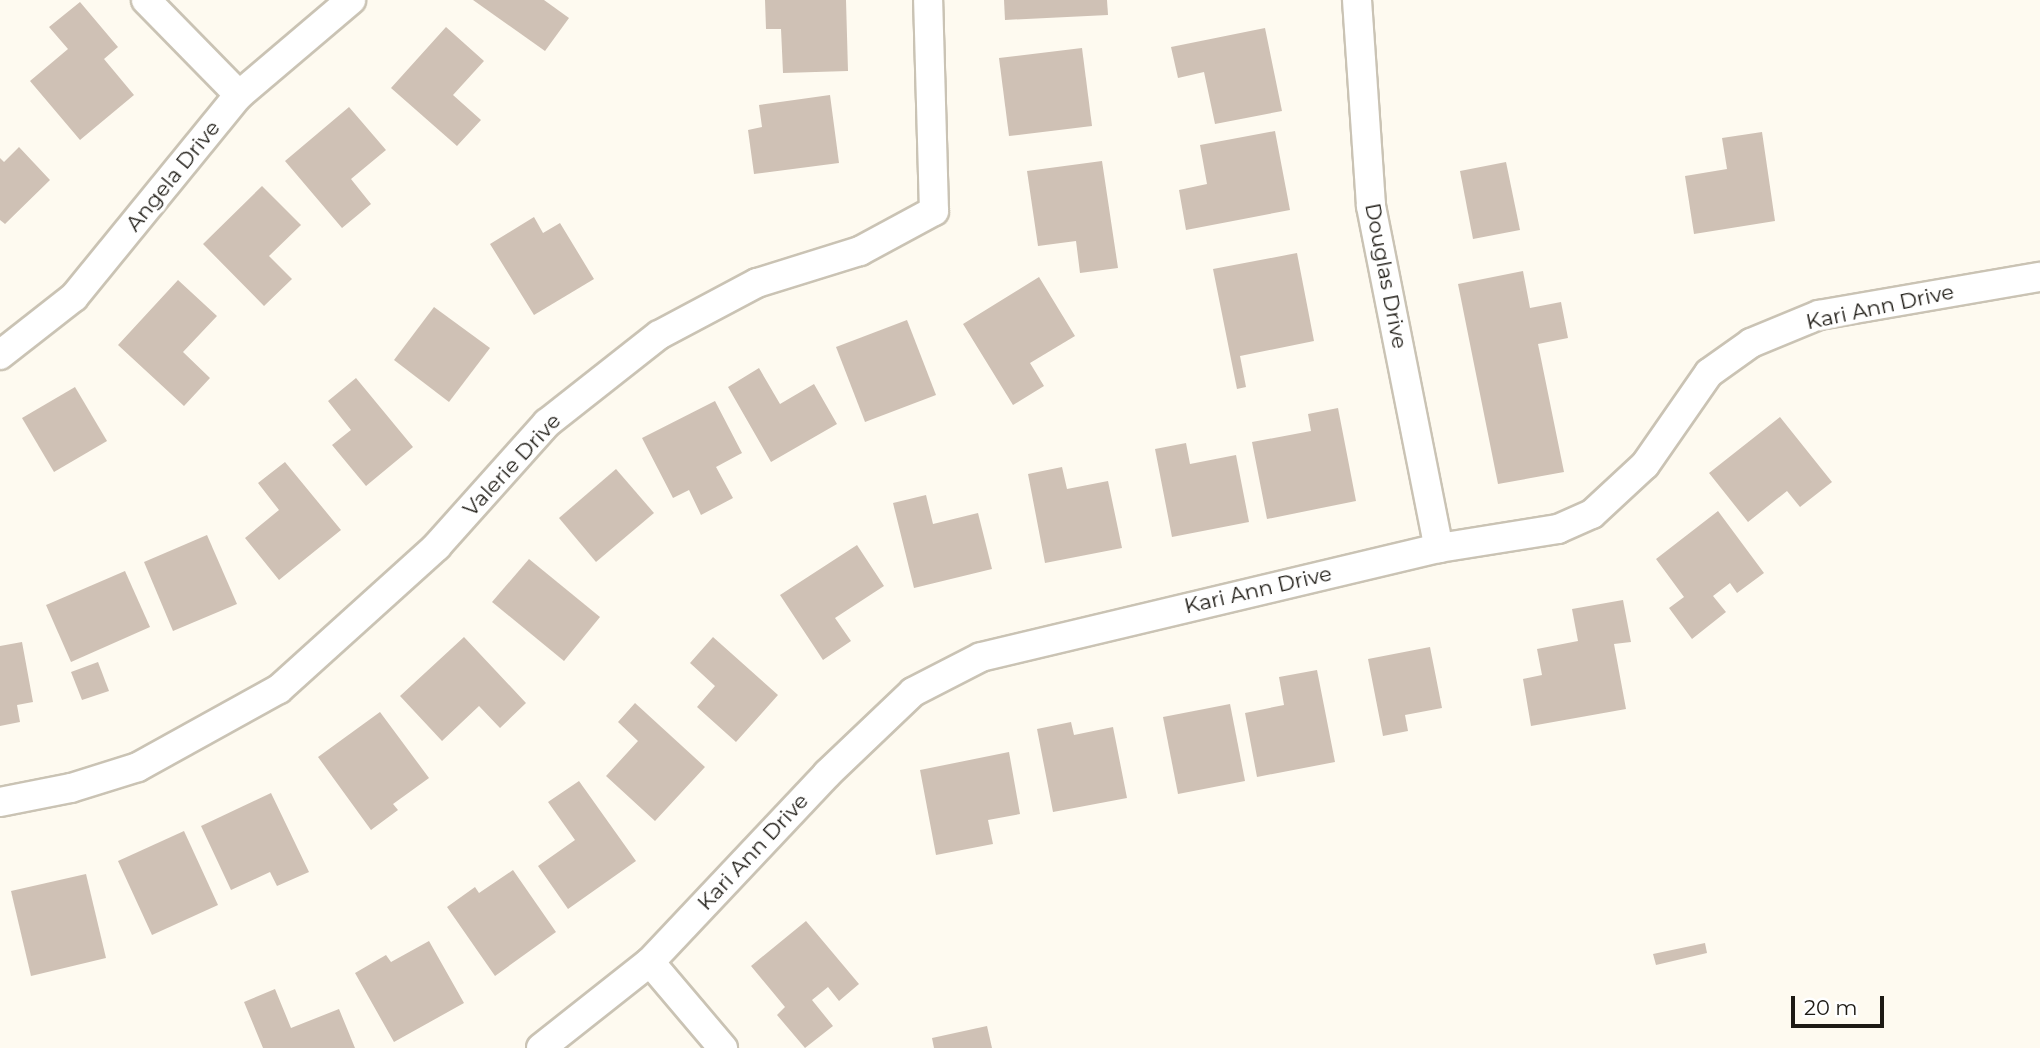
<!DOCTYPE html>
<style>
body{margin:0}
#map{position:relative;width:2040px;height:1048px;overflow:hidden;background:#fefaf0;font-family:Montserrat,sans-serif}
div>[style]{position:absolute}
[style*='--x']{left:calc(var(--x)*1px);top:calc(var(--y)*1px);width:calc(var(--w)*1px);rotate:calc(var(--a)*1deg)}
.building>*{inset:0;background:#cfc1b5}
.roads{filter:drop-shadow(2px 0 #cac3b4) drop-shadow(-2px 0 #cac3b4) drop-shadow(0 2px #cac3b4) drop-shadow(0 -2px #cac3b4)}
.street>*{height:28px;margin:-14px;padding:0 14px;transform-origin:14px;border-radius:14px;background:#fff}
span{translate:-50% -50%;white-space:nowrap;text-align:center;line-height:1.15;-webkit-text-stroke:7px #fff;paint-order:stroke}
.street-label{font-size:21px;color:#1d1a14}
.scale{position:absolute;left:1791px;top:996px;width:93px;height:32px;box-sizing:border-box;border:4px solid #1d1a14;border-top:0;padding-left:9px;font-size:21px;line-height:24px;white-space:nowrap;color:#1d1a14;-webkit-text-stroke:5px #fff;paint-order:stroke}
</style>
<div id="map">
<div class="building">
<div style="clip-path:polygon(473px 0,544px 0,569px 18px,545px 51px)"></div>
<div style="clip-path:polygon(765px 0,846px 0,848px 71px,783px 73px,781px 29px,766px 29px)"></div>
<div style="clip-path:polygon(1004px 0,1107px 0,1108px 15px,1005px 20px)"></div>
<div style="clip-path:polygon(80px 2px,118px 47px,104px 59px,134px 95px,80px 140px,30px 81px,68px 49px,49px 27px)"></div>
<div style="clip-path:polygon(446px 27px,484px 61px,453px 95px,481px 120px,457px 146px,391px 88px)"></div>
<div style="clip-path:polygon(1265px 28px,1282px 111px,1215px 124px,1204px 72px,1178px 78px,1171px 47px)"></div>
<div style="clip-path:polygon(1082px 48px,1092px 126px,1009px 136px,999px 58px)"></div>
<div style="clip-path:polygon(830px 95px,839px 163px,754px 174px,748px 130px,762px 127px,759px 105px)"></div>
<div style="clip-path:polygon(349px 107px,386px 150px,351px 179px,371px 204px,342px 228px,285px 161px)"></div>
<div style="clip-path:polygon(1275px 131px,1290px 210px,1186px 230px,1179px 190px,1207px 184px,1200px 145px)"></div>
<div style="clip-path:polygon(1762px 132px,1775px 221px,1694px 234px,1685px 176px,1727px 169px,1722px 138px)"></div>
<div style="clip-path:polygon(19px 147px,50px 180px,5px 224px,0 220px,0 158px,4px 162px)"></div>
<div style="clip-path:polygon(1102px 161px,1118px 268px,1080px 273px,1076px 241px,1038px 246px,1027px 171px)"></div>
<div style="clip-path:polygon(1506px 162px,1520px 230px,1473px 239px,1460px 171px)"></div>
<div style="clip-path:polygon(262px 186px,301px 225px,269px 256px,292px 279px,264px 306px,203px 244px)"></div>
<div style="clip-path:polygon(534px 217px,543px 233px,560px 223px,594px 279px,534px 315px,490px 244px)"></div>
<div style="clip-path:polygon(1297px 253px,1314px 341px,1240px 356px,1246px 387px,1237px 389px,1213px 269px)"></div>
<div style="clip-path:polygon(1523px 271px,1530px 308px,1561px 302px,1568px 338px,1538px 344px,1564px 472px,1498px 484px,1458px 284px)"></div>
<div style="clip-path:polygon(1039px 277px,1075px 336px,1030px 363px,1044px 386px,1013px 405px,963px 324px)"></div>
<div style="clip-path:polygon(178px 280px,217px 316px,183px 352px,210px 378px,184px 406px,118px 345px)"></div>
<div style="clip-path:polygon(434px 307px,490px 348px,449px 402px,394px 360px)"></div>
<div style="clip-path:polygon(907px 320px,936px 395px,865px 422px,836px 347px)"></div>
<div style="clip-path:polygon(759px 368px,780px 404px,814px 384px,837px 424px,771px 462px,728px 387px)"></div>
<div style="clip-path:polygon(356px 378px,413px 447px,366px 486px,332px 445px,351px 430px,328px 401px)"></div>
<div style="clip-path:polygon(75px 387px,107px 441px,54px 472px,22px 418px)"></div>
<div style="clip-path:polygon(715px 401px,742px 453px,716px 467px,733px 498px,701px 515px,689px 490px,673px 498px,642px 438px)"></div>
<div style="clip-path:polygon(1338px 408px,1356px 501px,1267px 519px,1252px 442px,1311px 431px,1308px 414px)"></div>
<div style="clip-path:polygon(1780px 417px,1832px 482px,1800px 507px,1787px 491px,1748px 522px,1709px 473px)"></div>
<div style="clip-path:polygon(1186px 443px,1190px 464px,1236px 455px,1249px 522px,1172px 537px,1155px 449px)"></div>
<div style="clip-path:polygon(285px 462px,341px 530px,279px 580px,245px 538px,279px 510px,258px 483px)"></div>
<div style="clip-path:polygon(1062px 467px,1067px 489px,1108px 481px,1122px 548px,1045px 563px,1028px 474px)"></div>
<div style="clip-path:polygon(616px 469px,654px 513px,596px 562px,559px 518px)"></div>
<div style="clip-path:polygon(926px 495px,933px 524px,978px 513px,992px 569px,914px 588px,893px 503px)"></div>
<div style="clip-path:polygon(1718px 511px,1764px 573px,1737px 593px,1730px 583px,1713px 596px,1726px 612px,1692px 639px,1669px 608px,1684px 597px,1656px 559px)"></div>
<div style="clip-path:polygon(207px 535px,237px 604px,173px 631px,144px 562px)"></div>
<div style="clip-path:polygon(857px 545px,884px 586px,835px 618px,851px 641px,823px 660px,780px 595px)"></div>
<div style="clip-path:polygon(529px 559px,600px 617px,564px 661px,492px 602px)"></div>
<div style="clip-path:polygon(125px 571px,150px 627px,71px 662px,46px 605px)"></div>
<div style="clip-path:polygon(1623px 600px,1631px 642px,1614px 644px,1626px 709px,1531px 726px,1523px 679px,1542px 675px,1537px 649px,1578px 641px,1572px 609px)"></div>
<div style="clip-path:polygon(464px 637px,526px 703px,500px 728px,479px 706px,442px 741px,400px 696px)"></div>
<div style="clip-path:polygon(713px 637px,778px 695px,736px 742px,697px 707px,715px 686px,690px 663px)"></div>
<div style="clip-path:polygon(22px 642px,33px 702px,17px 705px,20px 722px,0 726px,0 646px)"></div>
<div style="clip-path:polygon(1430px 647px,1442px 708px,1405px 715px,1408px 731px,1383px 736px,1368px 659px)"></div>
<div style="clip-path:polygon(98px 662px,109px 691px,82px 700px,71px 672px)"></div>
<div style="clip-path:polygon(1317px 670px,1335px 762px,1257px 777px,1245px 713px,1284px 705px,1279px 677px)"></div>
<div style="clip-path:polygon(635px 703px,705px 767px,655px 821px,606px 776px,638px 741px,618px 722px)"></div>
<div style="clip-path:polygon(1230px 704px,1245px 781px,1178px 794px,1163px 717px)"></div>
<div style="clip-path:polygon(380px 712px,429px 778px,393px 804px,398px 810px,371px 830px,318px 757px)"></div>
<div style="clip-path:polygon(1071px 722px,1074px 735px,1113px 727px,1127px 798px,1053px 812px,1037px 729px)"></div>
<div style="clip-path:polygon(1009px 752px,1020px 814px,988px 820px,993px 844px,936px 855px,920px 770px)"></div>
<div style="clip-path:polygon(579px 781px,636px 861px,568px 909px,538px 866px,575px 840px,548px 802px)"></div>
<div style="clip-path:polygon(271px 793px,309px 872px,277px 886px,270px 872px,231px 890px,201px 826px)"></div>
<div style="clip-path:polygon(184px 831px,218px 905px,152px 935px,118px 861px)"></div>
<div style="clip-path:polygon(513px 870px,556px 932px,495px 976px,447px 907px,475px 887px,479px 893px)"></div>
<div style="clip-path:polygon(86px 874px,106px 958px,31px 976px,11px 891px)"></div>
<div style="clip-path:polygon(806px 921px,859px 984px,839px 1001px,828px 987px,812px 1000px,833px 1026px,805px 1048px,777px 1015px,785px 1007px,751px 966px)"></div>
<div style="clip-path:polygon(429px 941px,464px 1003px,394px 1042px,355px 973px,386px 955px,391px 962px)"></div>
<div style="clip-path:polygon(1705px 943px,1707px 953px,1656px 965px,1653px 954px)"></div>
<div style="clip-path:polygon(275px 989px,291px 1028px,339px 1009px,355px 1048px,263px 1048px,244px 1002px)"></div>
<div style="clip-path:polygon(987px 1026px,992px 1048px,934px 1048px,932px 1038px)"></div>
</div>
<div class="roads">
<div class="street">
<div style="--x:146;--y:0;--w:133;--a:45.6"></div>
<div style="--x:1357;--y:0;--w:206;--a:86.1"></div>
<div style="--x:1371;--y:206;--w:349;--a:78.8"></div>
<div style="--x:0;--y:355;--w:94;--a:-38.1"></div>
<div style="--x:74;--y:297;--w:261;--a:-50.8"></div>
<div style="--x:239;--y:95;--w:147;--a:-40.3"></div>
<div style="--x:0;--y:802;--w:72;--a:-11.2"></div>
<div style="--x:71;--y:788;--w:70;--a:-17.4"></div>
<div style="--x:138;--y:767;--w:161;--a:-29"></div>
<div style="--x:279;--y:689;--w:213;--a:-42.1"></div>
<div style="--x:437;--y:546;--w:165;--a:-48.2"></div>
<div style="--x:547;--y:423;--w:142;--a:-38.2"></div>
<div style="--x:659;--y:335;--w:111;--a:-28"></div>
<div style="--x:757;--y:283;--w:108;--a:-17.3"></div>
<div style="--x:860;--y:251;--w:84;--a:-28.4"></div>
<div style="--x:934;--y:211;--w:211;--a:-91.6"></div>
<div style="--x:650;--y:962;--w:113;--a:49.7"></div>
<div style="--x:541;--y:1048;--w:139;--a:-38.3"></div>
<div style="--x:650;--y:962;--w:258;--a:-46.7"></div>
<div style="--x:827;--y:774;--w:119;--a:-43.6"></div>
<div style="--x:913;--y:692;--w:76;--a:-27.2"></div>
<div style="--x:981;--y:657;--w:471;--a:-13.4"></div>
<div style="--x:1439;--y:548;--w:121;--a:-9.1"></div>
<div style="--x:1558;--y:529;--w:37;--a:-24"></div>
<div style="--x:1592;--y:514;--w:72;--a:-42.8"></div>
<div style="--x:1645;--y:465;--w:112;--a:-55.2"></div>
<div style="--x:1709;--y:373;--w:52;--a:-35.5"></div>
<div style="--x:1751;--y:343;--w:74;--a:-22.4"></div>
<div style="--x:1819;--y:315;--w:224;--a:-9.8"></div>
</div>
</div>
<div class="street-label">
<span style="left:173px;top:176px;rotate:-51deg">Angela Drive</span>
<span style="left:1386px;top:276px;rotate:79deg">Douglas Drive</span>
<span style="left:1880px;top:307px;rotate:-12deg">Kari Ann Drive</span>
<span style="left:512px;top:465px;rotate:-47deg">Valerie Drive</span>
<span style="left:1258px;top:590px;rotate:-13deg">Kari Ann Drive</span>
<span style="left:753px;top:852px;rotate:-47deg">Kari Ann Drive</span>
</div>
<div class="scale">20 m</div>
</div>
